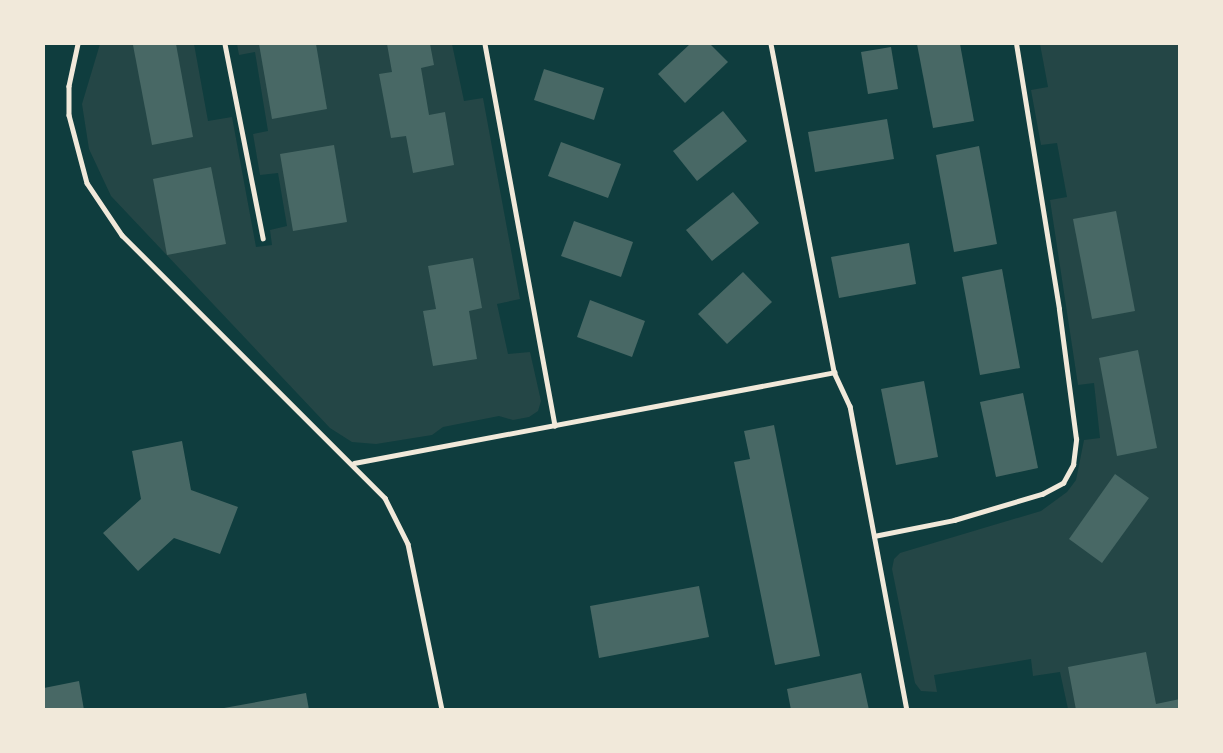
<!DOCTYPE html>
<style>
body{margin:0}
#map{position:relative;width:1223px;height:753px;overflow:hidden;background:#0f3d3e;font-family:"PT Sans",sans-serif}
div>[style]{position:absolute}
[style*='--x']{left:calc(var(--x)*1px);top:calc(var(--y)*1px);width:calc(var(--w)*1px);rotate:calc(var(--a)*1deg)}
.green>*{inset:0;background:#244646}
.building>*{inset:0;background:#486865}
.service>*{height:4.5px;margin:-2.25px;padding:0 2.25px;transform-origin:2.25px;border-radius:2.25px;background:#f1e9da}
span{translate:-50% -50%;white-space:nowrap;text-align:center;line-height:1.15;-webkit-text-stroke:6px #f1e9da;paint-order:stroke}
.frame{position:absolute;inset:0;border:45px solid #f1e9da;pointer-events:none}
</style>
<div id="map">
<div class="green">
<div style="clip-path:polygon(100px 44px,194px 44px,208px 121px,232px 117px,256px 247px,272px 245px,270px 230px,287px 226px,278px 173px,260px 175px,253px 134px,268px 131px,255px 52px,239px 55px,237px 44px,452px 44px,464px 101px,483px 98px,520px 299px,497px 304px,508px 354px,530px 352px,541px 401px,538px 411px,529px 417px,513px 420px,499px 416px,443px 427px,432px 435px,376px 444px,352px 442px,330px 428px,111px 196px,89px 149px,82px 104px)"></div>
<div style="clip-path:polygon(1040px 44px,1179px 44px,1179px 709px,1068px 709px,1060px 672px,1033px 676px,1031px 659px,934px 675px,937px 692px,921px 691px,915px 683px,892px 569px,894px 559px,900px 553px,1041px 511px,1067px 492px,1076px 480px,1084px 440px,1100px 438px,1094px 383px,1078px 385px,1050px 200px,1067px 197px,1057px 143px,1041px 145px,1031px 90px,1048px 87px)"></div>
</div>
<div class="building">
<div style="clip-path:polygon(176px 44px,193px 137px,152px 145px,133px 45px)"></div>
<div style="clip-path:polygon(259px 44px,316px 44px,327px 109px,272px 119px)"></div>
<div style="clip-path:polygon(387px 44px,430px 44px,434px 65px,421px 68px,429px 115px,445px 112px,454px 165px,413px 173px,406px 136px,391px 138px,379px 74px,392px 72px)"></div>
<div style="clip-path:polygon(690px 44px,710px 44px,728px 62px,685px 103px,658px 74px)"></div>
<div style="clip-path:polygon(917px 44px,960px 44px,974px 121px,933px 128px)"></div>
<div style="clip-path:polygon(891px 47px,898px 89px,868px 94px,861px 52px)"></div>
<div style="clip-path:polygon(544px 69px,604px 88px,594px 120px,534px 100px)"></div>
<div style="clip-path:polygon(723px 111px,747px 141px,697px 181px,673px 151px)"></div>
<div style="clip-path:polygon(887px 119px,894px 159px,815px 172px,808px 132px)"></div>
<div style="clip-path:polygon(561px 142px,621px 164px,608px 198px,548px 176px)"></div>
<div style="clip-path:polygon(334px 145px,347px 222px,293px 231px,280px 154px)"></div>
<div style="clip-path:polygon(979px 146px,997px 244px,954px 252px,936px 155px)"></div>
<div style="clip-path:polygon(211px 167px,226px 244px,167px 255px,153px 179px)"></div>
<div style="clip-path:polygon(733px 192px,759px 223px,712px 261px,686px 230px)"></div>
<div style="clip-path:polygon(1116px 211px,1135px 311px,1092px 319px,1073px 219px)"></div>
<div style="clip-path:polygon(574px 221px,633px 242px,621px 277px,561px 256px)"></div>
<div style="clip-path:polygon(909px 243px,916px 284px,839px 298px,831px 257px)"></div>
<div style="clip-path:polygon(473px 258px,482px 308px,469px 311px,477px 359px,433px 366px,423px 311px,436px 309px,428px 266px)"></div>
<div style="clip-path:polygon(1002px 269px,1020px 368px,980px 375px,962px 277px)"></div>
<div style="clip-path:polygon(743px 272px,772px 302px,727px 344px,698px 314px)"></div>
<div style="clip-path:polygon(590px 300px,645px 321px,632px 357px,577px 337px)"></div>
<div style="clip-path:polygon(1138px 350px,1157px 448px,1117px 456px,1099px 358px)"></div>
<div style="clip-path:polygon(924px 381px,938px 457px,896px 465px,881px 389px)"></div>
<div style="clip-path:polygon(1023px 393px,1038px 468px,996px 477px,980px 402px)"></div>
<div style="clip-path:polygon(774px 425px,820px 656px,775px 665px,734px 462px,750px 459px,744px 431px)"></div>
<div style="clip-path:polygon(182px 441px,191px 490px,238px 507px,220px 554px,174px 538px,138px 571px,103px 533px,141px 499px,132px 451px)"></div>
<div style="clip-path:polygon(1115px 474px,1149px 498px,1102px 563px,1069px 539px)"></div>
<div style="clip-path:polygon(699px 586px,709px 637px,599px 658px,590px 606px)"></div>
<div style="clip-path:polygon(1146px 652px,1156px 704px,1180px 699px,1180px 710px,1076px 710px,1068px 667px)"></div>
<div style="clip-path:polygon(861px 673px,869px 710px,791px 710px,787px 689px)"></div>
<div style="clip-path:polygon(79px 681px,84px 710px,44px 710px,44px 688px)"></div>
<div style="clip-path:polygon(306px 693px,309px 710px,224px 710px,224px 708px)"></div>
</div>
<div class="service">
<div style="--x:78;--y:44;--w:43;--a:102.1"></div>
<div style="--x:69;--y:86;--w:29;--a:90"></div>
<div style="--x:69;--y:115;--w:70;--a:75.2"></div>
<div style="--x:87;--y:183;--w:63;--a:56.1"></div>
<div style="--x:122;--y:235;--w:372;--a:45"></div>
<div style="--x:385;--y:498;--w:51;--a:63.4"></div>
<div style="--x:408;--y:544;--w:169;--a:78.4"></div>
<div style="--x:225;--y:44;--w:198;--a:78.9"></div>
<div style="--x:485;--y:44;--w:388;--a:79.6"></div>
<div style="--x:771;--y:44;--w:334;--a:79.1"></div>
<div style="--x:834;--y:372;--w:38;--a:65"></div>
<div style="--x:850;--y:406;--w:309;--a:79.4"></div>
<div style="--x:354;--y:463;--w:489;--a:-10.7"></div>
<div style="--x:874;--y:536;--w:82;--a:-11.3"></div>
<div style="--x:954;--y:520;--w:92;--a:-16.5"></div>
<div style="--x:1042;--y:494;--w:24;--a:-28"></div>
<div style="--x:1063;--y:483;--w:21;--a:-61"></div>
<div style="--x:1073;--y:465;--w:26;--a:-83"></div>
<div style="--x:1076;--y:439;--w:131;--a:-97.5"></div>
<div style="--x:1059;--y:309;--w:268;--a:-99.2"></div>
</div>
<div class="frame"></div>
</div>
